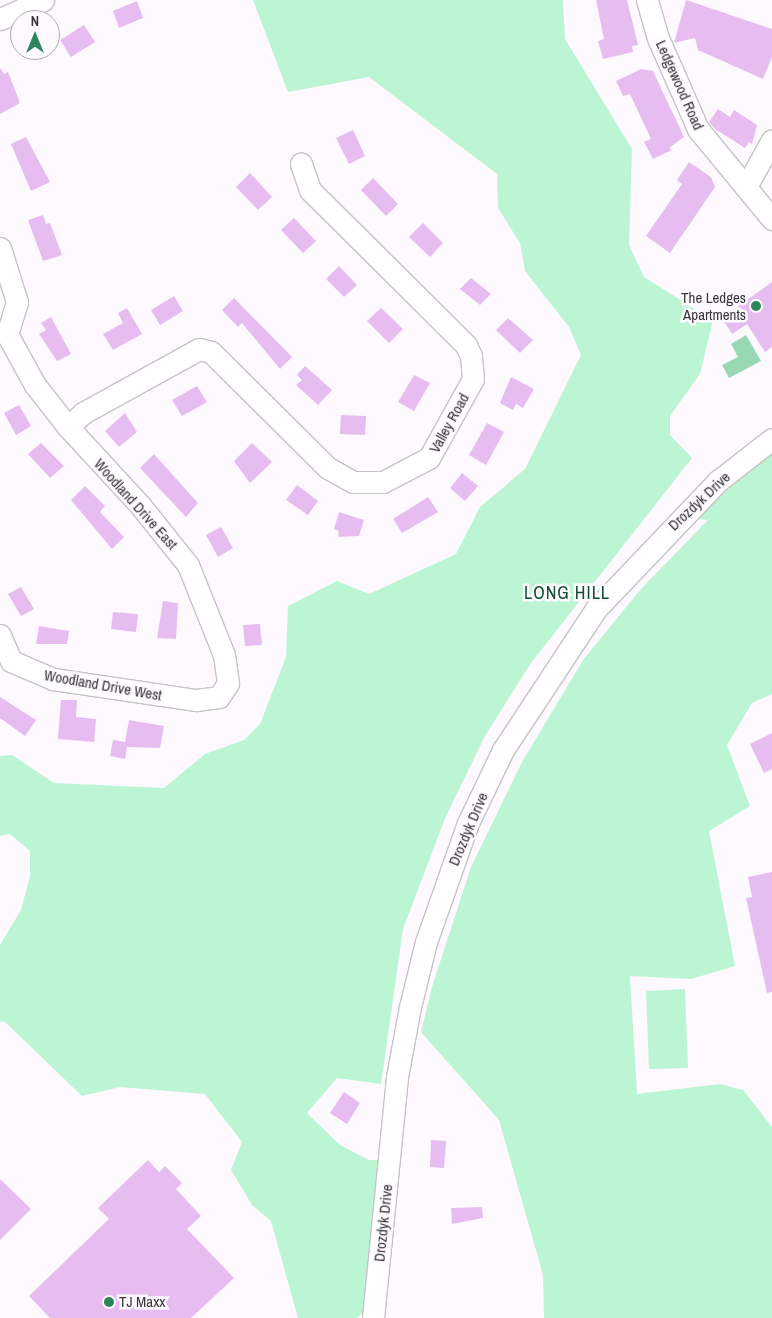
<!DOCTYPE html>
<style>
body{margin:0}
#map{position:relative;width:772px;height:1318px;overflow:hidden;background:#fdf9fe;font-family:"Archivo Narrow",sans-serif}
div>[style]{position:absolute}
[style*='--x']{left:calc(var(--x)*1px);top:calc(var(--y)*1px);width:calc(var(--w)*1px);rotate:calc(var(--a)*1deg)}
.green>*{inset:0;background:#bcf5d3}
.water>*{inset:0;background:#98d9b3}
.building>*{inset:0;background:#e7bdf1}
.roads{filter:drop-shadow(1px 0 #c6c3c7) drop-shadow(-1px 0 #c6c3c7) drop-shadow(0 1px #c6c3c7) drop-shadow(0 -1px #c6c3c7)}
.minor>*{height:21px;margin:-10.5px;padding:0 10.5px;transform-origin:10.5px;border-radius:10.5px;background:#fff}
.dots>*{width:14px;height:14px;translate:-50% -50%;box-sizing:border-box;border:2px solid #fdf9fe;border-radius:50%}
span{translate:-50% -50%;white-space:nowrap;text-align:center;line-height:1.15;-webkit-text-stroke:5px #fdf9fe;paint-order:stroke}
.street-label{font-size:15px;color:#383739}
.poi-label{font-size:15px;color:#383739}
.right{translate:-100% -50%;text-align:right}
.left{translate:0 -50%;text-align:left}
.quarter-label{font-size:18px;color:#0e4e31;letter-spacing:1px}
.north{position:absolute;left:10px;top:10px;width:50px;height:50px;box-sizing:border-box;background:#fdf9fe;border:1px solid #aeabaf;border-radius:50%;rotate:0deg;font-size:14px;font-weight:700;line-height:20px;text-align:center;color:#383739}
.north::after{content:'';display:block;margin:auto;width:18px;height:22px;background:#2c855a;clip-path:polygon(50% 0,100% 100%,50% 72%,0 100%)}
</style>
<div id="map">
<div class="green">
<div style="clip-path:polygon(253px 0,563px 0,565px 39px,632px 149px,629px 245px,644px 277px,698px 311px,714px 316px,700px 374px,670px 416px,670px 435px,692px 458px,531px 663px,485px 736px,446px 816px,403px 929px,381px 1084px,337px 1078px,307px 1113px,340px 1145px,369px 1160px,382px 1160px,363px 1312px,357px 1318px,298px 1318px,271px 1221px,252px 1205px,231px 1170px,242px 1142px,205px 1094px,120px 1087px,82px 1096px,4px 1021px,0 1022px,0 945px,21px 910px,30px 876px,30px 851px,10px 834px,0 836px,0 756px,12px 755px,54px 783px,164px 788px,205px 754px,244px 740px,260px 724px,286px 657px,288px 606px,337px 581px,369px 594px,456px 554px,480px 507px,525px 469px,581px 355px,569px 327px,525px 271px,520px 243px,498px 208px,497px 174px,369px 77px,288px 92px)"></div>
<div style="clip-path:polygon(772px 452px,772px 694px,752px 703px,727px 745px,750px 806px,709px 831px,735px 966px,691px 979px,630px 976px,637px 1094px,720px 1084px,743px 1090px,772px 1127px,772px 1318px,544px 1318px,543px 1275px,499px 1120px,421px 1032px,432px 987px,471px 867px,522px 762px,583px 660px,640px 590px,708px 520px,696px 519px,705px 509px)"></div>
<div style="clip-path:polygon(685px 989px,688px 1068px,649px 1069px,646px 991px)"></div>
</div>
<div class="water">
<div style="clip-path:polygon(746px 335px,761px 361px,729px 378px,722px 365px,738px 357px,731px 344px)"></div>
</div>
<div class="building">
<div style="clip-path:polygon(596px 0,627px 0,638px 45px,632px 46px,633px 52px,603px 59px,598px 41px,604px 39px)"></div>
<div style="clip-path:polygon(686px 0,772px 29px,772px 57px,763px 79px,698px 50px,695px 38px,674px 43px)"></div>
<div style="clip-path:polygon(137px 1px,143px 18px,119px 28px,113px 11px)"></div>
<div style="clip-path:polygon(84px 25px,95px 42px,71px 57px,60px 40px)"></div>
<div style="clip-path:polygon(0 68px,4px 74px,8px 72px,20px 103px,0 114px)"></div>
<div style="clip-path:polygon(641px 69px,653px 71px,684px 137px,669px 148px,672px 150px,653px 159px,644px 142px,651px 139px,630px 94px,623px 96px,616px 81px)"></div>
<div style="clip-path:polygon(718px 109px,730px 117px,734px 110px,757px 125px,752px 144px,749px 142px,745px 148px,715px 129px,709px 122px)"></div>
<div style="clip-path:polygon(353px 130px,365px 156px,349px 164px,336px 138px)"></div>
<div style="clip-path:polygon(26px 137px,50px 182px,31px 191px,11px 144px)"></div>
<div style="clip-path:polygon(689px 162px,711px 177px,715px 187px,670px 253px,646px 236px,682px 184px,677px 180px)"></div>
<div style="clip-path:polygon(250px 173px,272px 197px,258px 210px,236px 187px)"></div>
<div style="clip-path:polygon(373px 178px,398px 204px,386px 216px,361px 190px)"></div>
<div style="clip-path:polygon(43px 215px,46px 224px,50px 223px,62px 255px,43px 261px,28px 220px)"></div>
<div style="clip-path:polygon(294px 218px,316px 241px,303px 253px,281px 230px)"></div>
<div style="clip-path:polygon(423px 223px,443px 243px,430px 257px,409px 237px)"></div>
<div style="clip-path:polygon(339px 266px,357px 285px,344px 297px,326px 279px)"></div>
<div style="clip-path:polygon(471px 278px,491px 294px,480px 305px,460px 289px)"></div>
<div style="clip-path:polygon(772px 282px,772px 347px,765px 352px,747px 324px,732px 334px,722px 318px)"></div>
<div style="clip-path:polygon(174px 296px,183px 311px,160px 325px,151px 310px)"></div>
<div style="clip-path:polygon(234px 298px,292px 357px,280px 369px,242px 323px,238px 327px,222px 310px)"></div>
<div style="clip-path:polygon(127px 308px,142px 334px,113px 350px,103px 334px,123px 323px,118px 313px)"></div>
<div style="clip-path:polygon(381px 308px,403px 329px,389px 343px,367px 321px)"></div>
<div style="clip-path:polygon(51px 317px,71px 354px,57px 361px,39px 334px,46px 330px,41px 323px)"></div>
<div style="clip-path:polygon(508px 318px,533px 340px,520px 353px,496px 330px)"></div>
<div style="clip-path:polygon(305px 366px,332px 390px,318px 405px,296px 385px,302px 380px,297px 375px)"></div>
<div style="clip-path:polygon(414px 375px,430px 383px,414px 411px,398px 402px)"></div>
<div style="clip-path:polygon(511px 377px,534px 389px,523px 408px,516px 404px,513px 410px,500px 403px)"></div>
<div style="clip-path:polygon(197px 386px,207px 402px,182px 416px,172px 400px)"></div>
<div style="clip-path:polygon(19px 405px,31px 426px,16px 435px,4px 413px)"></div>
<div style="clip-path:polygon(125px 413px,137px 432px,119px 447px,105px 431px)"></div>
<div style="clip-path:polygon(341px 415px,366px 416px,365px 435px,340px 434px)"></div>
<div style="clip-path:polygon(487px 423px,504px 432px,486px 465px,469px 455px)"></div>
<div style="clip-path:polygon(41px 443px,64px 466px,50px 478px,28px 454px)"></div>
<div style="clip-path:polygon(252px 443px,272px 462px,250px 483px,234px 461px)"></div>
<div style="clip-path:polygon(154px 454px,198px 503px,186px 517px,140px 468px)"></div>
<div style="clip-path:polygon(462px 473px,478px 486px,465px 501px,450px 488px)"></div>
<div style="clip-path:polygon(297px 485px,318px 501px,308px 515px,286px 500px)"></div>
<div style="clip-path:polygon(85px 486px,105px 506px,100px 512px,124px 537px,112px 549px,71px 500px)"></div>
<div style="clip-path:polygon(428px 497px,438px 512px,402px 533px,393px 519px)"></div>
<div style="clip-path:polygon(339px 512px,364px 520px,359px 536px,338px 537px,339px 531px,334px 529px)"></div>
<div style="clip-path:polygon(221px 527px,233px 548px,218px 557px,206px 535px)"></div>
<div style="clip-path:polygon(21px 587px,34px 609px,21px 616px,8px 594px)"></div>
<div style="clip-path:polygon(163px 601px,178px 603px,176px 639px,157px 638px)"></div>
<div style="clip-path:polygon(113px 612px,138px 614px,136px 632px,111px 629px)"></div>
<div style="clip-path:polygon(260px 624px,262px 645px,245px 646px,243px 625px)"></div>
<div style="clip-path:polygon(39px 626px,69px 631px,67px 644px,36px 644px)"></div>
<div style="clip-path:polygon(0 697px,36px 720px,25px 736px,0 718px)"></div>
<div style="clip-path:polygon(61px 700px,77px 700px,76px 717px,96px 719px,94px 742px,58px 739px)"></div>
<div style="clip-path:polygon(129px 720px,164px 726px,160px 748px,127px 747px,125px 759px,110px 756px,113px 740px,125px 742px)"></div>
<div style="clip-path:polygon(772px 733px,772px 769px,764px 773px,750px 744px)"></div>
<div style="clip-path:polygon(772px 872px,772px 992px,767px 993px,746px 898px,752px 897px,748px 877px)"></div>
<div style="clip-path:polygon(344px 1092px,360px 1103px,347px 1124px,330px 1113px)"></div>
<div style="clip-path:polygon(431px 1140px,446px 1141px,444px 1168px,430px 1167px)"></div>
<div style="clip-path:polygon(148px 1160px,159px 1172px,165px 1166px,182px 1183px,176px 1189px,201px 1216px,187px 1229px,234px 1278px,191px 1318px,50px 1318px,29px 1296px,109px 1219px,98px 1208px)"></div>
<div style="clip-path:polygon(0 1179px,31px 1209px,0 1240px)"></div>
<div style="clip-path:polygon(482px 1207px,483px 1218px,452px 1224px,451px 1208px)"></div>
</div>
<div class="roads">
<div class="minor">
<div style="--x:647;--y:0;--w:40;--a:74"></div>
<div style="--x:658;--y:38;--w:99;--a:66.3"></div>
<div style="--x:698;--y:129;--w:117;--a:50.6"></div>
<div style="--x:0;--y:19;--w:47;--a:-23.8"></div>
<div style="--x:747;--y:185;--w:51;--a:-60.9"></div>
<div style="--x:0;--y:248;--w:57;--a:72.5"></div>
<div style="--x:17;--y:302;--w:34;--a:107"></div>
<div style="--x:68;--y:427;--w:21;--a:-43"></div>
<div style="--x:83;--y:413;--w:132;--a:-28.9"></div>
<div style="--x:199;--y:349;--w:12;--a:14"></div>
<div style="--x:211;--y:352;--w:165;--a:44.8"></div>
<div style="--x:328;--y:468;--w:29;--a:29"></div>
<div style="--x:353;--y:482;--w:30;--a:0"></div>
<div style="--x:383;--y:482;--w:52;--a:-27.6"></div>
<div style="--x:429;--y:458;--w:90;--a:-60.9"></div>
<div style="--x:473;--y:379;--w:23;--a:-95"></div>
<div style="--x:471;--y:356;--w:12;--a:-114"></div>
<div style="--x:466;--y:345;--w:220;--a:-135.2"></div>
<div style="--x:310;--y:190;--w:28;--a:-109"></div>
<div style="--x:0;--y:635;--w:28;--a:67"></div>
<div style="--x:11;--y:661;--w:46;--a:23.2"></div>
<div style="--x:53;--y:679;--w:145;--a:8.4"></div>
<div style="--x:196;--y:700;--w:23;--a:-7"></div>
<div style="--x:219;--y:697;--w:17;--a:-57"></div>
<div style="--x:228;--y:683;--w:28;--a:-98"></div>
<div style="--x:224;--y:655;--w:97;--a:-111.8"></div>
<div style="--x:188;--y:565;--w:77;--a:-128.7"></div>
<div style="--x:140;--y:505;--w:106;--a:-132.7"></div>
<div style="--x:68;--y:427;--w:53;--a:-128.2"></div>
<div style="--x:35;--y:385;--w:58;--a:-118.8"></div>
<div style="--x:373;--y:1318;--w:242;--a:-84.3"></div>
<div style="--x:397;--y:1077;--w:71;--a:-79.5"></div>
<div style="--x:410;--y:1007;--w:67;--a:-76.2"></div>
<div style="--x:426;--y:942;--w:126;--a:-70.6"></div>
<div style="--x:468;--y:823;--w:81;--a:-64.4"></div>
<div style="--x:503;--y:750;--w:169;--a:-56.6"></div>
<div style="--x:596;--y:609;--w:177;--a:-46.4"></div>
<div style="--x:718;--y:481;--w:68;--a:-37.9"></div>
</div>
</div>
<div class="dots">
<div style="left:756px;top:306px;background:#2c855a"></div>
<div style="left:109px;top:1302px;background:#2c855a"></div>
</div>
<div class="street-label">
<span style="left:680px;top:85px;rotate:66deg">Ledgewood Road</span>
<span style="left:449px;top:423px;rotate:-61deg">Valley Road</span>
<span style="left:699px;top:501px;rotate:-43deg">Drozdyk Drive</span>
<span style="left:136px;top:504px;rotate:48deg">Woodland Drive East</span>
<span style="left:103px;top:685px;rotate:10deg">Woodland Drive West</span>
<span style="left:468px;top:829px;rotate:-67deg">Drozdyk Drive</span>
<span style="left:383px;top:1223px;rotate:-84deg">Drozdyk Drive</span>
</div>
<div class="poi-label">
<span class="right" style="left:746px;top:306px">The Ledges<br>Apartments</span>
<span class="left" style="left:119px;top:1302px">TJ Maxx</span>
</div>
<div class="quarter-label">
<span style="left:567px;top:593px">LONG HILL</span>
</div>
<div class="north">N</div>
</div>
